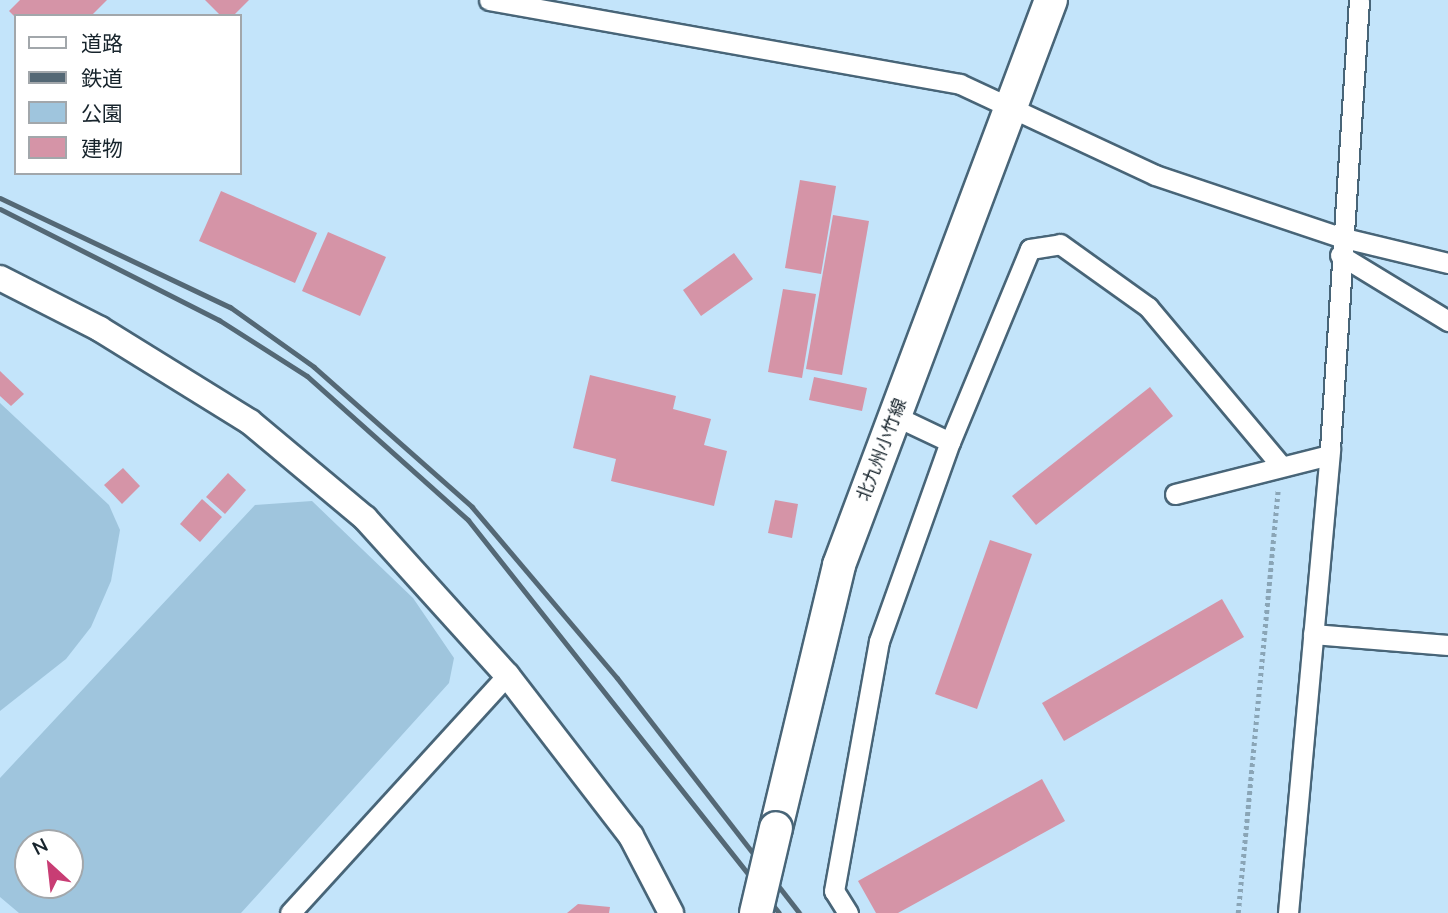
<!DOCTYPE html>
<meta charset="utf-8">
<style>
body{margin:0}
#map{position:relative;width:1448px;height:913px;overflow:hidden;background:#c3e4fa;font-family:"Nunito Sans","Noto Sans JP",sans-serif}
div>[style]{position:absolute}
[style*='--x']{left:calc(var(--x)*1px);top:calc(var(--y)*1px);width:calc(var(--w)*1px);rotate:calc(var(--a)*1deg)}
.green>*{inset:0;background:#9fc5dd}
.building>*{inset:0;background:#d594a7}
.path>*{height:4.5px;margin-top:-2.25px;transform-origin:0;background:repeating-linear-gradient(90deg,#8aa5b6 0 3.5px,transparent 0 7px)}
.roads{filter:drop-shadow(2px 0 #486578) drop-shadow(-2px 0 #486578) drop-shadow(0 2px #486578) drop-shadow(0 -2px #486578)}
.minor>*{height:19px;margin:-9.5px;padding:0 9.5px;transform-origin:9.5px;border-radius:9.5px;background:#fff}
.tertiary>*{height:24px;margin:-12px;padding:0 12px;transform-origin:12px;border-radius:12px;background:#fff}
.primary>*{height:32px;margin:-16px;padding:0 16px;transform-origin:16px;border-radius:16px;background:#fff}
.rail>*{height:5px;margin:-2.5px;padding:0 2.5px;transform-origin:2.5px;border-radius:2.5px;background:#546875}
.bridges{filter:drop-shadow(2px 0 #486578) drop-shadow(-2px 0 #486578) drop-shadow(0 2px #486578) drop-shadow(0 -2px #486578)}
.primary-bridge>*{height:32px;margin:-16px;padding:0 16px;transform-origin:16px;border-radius:16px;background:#fff}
span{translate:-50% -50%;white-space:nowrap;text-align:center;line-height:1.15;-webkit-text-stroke:5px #fff;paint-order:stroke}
.street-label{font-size:18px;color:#17242c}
.legend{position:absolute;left:14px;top:14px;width:228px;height:161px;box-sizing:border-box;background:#fff;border:2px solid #a2a7ab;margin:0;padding:9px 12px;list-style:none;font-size:21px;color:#17242c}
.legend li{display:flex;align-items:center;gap:14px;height:35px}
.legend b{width:35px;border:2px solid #a2a7ab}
.north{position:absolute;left:14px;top:829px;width:70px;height:70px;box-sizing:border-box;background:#fff;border:2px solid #a2a7ab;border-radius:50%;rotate:333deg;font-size:19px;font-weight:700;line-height:28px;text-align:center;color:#17242c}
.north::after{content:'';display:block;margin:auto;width:24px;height:32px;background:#c83d74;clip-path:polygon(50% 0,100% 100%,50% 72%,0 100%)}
</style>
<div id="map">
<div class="green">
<div style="clip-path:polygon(0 403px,109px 505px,120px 530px,111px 581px,91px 627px,66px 659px,0 711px)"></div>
<div style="clip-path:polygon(evenodd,312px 501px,413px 598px,454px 658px,449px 683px,241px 913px,19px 913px,0 897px,0 778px,255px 505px,312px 501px,28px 843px,70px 843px,70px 885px,28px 885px,28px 843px)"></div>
</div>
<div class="building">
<div style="clip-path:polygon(20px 0,107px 0,91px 16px,14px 16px,9px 11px)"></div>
<div style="clip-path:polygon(205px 0,249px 0,233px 16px,221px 16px)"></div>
<div style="clip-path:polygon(800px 180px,836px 186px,821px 274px,785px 268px)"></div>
<div style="clip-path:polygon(221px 191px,317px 233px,295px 283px,199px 241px)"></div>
<div style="clip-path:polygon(833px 215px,869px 221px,842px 375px,806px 369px)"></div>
<div style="clip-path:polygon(328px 232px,386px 257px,360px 316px,302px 291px)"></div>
<div style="clip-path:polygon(734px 253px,753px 279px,701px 316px,683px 290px)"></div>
<div style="clip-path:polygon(783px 289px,816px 294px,802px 378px,768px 372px)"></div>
<div style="clip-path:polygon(0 371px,24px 394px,11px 406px,0 396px)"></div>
<div style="clip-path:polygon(590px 375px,676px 396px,673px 409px,711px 419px,704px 445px,727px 451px,714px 506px,611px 481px,616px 459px,573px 448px)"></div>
<div style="clip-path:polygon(814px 377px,867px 388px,862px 411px,809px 400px)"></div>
<div style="clip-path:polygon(1150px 387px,1173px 416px,1036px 525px,1012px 496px)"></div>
<div style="clip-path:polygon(123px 468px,140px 486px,122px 504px,104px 485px)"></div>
<div style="clip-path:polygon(228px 473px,246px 490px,225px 514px,206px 497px)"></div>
<div style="clip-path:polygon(202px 499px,222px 517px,200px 542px,180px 524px)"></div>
<div style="clip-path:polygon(775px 500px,798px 504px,792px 538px,768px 533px)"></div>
<div style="clip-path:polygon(990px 540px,1032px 554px,977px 709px,935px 694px)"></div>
<div style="clip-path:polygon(1222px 599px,1244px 637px,1064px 741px,1042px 703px)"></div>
<div style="clip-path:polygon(1042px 779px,1065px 821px,898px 913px,876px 913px,858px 881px)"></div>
<div style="clip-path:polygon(578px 904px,610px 907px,609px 913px,567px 913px)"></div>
</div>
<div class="path">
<div style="--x:1238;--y:913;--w:427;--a:-84.6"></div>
</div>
<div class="roads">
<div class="minor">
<div style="--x:489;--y:0;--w:478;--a:10.1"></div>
<div style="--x:960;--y:84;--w:215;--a:25"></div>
<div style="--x:1155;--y:175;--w:195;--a:18.5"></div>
<div style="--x:1340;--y:237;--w:111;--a:13.5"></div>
<div style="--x:1340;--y:255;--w:127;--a:31.4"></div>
<div style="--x:950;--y:442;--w:209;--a:-67.5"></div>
<div style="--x:1030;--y:249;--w:30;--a:-9"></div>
<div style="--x:1060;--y:244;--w:108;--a:35.6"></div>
<div style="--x:1148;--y:307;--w:204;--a:50"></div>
<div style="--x:1175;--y:494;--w:159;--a:-14.2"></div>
<div style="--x:1313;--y:634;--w:135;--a:4.7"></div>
<div style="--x:290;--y:913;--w:322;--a:-47.6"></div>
<div style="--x:848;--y:913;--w:26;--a:-122"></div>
<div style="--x:834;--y:891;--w:254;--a:-79.8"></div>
<div style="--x:879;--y:641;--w:211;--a:-70.4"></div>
<div style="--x:950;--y:442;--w:61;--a:-154.7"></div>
<div style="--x:1288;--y:913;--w:466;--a:-84.8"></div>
<div style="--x:1330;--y:449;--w:450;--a:-86.3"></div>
</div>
<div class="tertiary">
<div style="--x:0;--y:278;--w:112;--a:27"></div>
<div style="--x:100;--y:329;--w:176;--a:31.8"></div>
<div style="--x:250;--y:422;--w:150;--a:39.9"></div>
<div style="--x:365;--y:518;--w:212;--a:47.9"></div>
<div style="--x:507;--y:675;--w:203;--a:52.4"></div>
<div style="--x:631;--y:836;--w:87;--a:62.5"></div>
</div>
<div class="primary">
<div style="--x:776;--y:828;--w:270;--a:-76.5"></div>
<div style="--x:839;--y:565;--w:603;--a:-69.43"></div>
</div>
</div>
<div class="rail">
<div style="--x:0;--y:198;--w:255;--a:25.4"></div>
<div style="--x:230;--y:307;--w:103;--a:35.5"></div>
<div style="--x:314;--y:367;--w:211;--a:41.5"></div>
<div style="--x:472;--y:507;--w:224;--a:49.7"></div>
<div style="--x:617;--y:678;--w:297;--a:52.2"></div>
<div style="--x:0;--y:209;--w:246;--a:26.9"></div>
<div style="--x:219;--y:320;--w:104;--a:32.5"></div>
<div style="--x:307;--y:376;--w:216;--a:41.8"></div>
<div style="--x:468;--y:520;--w:501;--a:51.64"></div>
</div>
<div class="bridges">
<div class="primary-bridge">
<div style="--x:756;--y:913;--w:87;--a:-76.8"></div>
</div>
</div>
<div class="street-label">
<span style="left:882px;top:450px;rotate:-69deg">北九州小竹線</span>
</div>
<ul class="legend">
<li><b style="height:9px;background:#fff"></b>道路</li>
<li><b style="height:9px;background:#546875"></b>鉄道</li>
<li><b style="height:19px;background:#9fc5dd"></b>公園</li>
<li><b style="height:19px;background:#d594a7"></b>建物</li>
</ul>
<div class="north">N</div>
</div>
